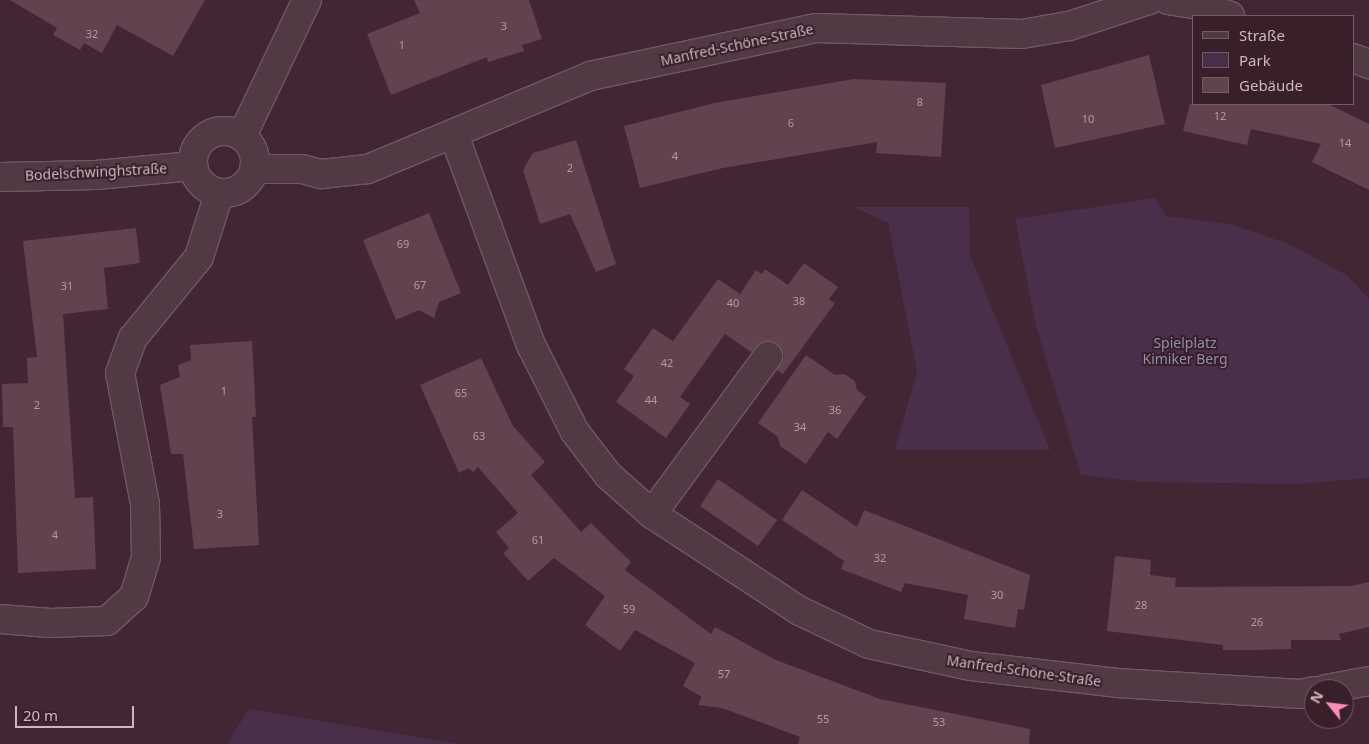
<!DOCTYPE html>
<meta charset="utf-8">
<style>
body{margin:0}
#map{position:relative;width:1369px;height:744px;overflow:hidden;background:#432633;font-family:"Noto Sans",sans-serif}
div>[style]{position:absolute}
[style*='--x']{left:calc(var(--x)*1px);top:calc(var(--y)*1px);width:calc(var(--w)*1px);rotate:calc(var(--a)*1deg)}
.green>*{inset:0;background:#492f4a}
.building>*{inset:0;background:#634250}
.roads{filter:drop-shadow(1px 0 #705863) drop-shadow(-1px 0 #705863) drop-shadow(0 1px #705863) drop-shadow(0 -1px #705863)}
.street>*{height:28px;margin:-14px;padding:0 14px;transform-origin:14px;border-radius:14px;background:#523a45}
.street>.ring{margin:-14px;padding:0;box-sizing:content-box;background:none;border:28px solid #523a45;border-radius:50%}
span{translate:-50% -50%;white-space:nowrap;text-align:center;line-height:1.15;-webkit-text-stroke:4px #381f2a;paint-order:stroke}
.number-label{font-size:11px;color:#b29aa4}
.number-label span{-webkit-text-stroke-width:0}
.street-label{font-size:14px;color:#ccb7c0}
.park-label{font-size:14px;color:#928bb1}
.legend{position:absolute;left:1192px;top:15px;width:162px;height:90px;box-sizing:border-box;background:#381f2a;border:1px solid #735c66;margin:0;padding:6px 9px;list-style:none;font-size:15px;color:#ccb7c0}
.legend li{display:flex;align-items:center;gap:10px;height:25px}
.legend b{width:25px;border:1px solid #735c66}
.north{position:absolute;left:1304px;top:679px;width:50px;height:50px;box-sizing:border-box;background:#381f2a;border:1px solid #735c66;border-radius:50%;rotate:299deg;font-size:14px;font-weight:700;line-height:20px;text-align:center;color:#ccb7c0}
.north::after{content:'';display:block;margin:auto;width:18px;height:22px;background:#fb8dbb;clip-path:polygon(50% 0,100% 100%,50% 72%,0 100%)}
.scale{position:absolute;left:15px;top:706px;width:119px;height:22px;box-sizing:border-box;border:2px solid #ccb7c0;border-top:0;padding-left:6px;font-size:15px;line-height:18px;white-space:nowrap;color:#ccb7c0;-webkit-text-stroke:4px #381f2a;paint-order:stroke}
</style>
<div id="map">
<div class="green">
<div style="clip-path:polygon(1155px 198px,1166px 216px,1230px 224px,1289px 244px,1348px 276px,1369px 299px,1369px 478px,1299px 484px,1145px 482px,1081px 475px,1036px 326px,1015px 219px)"></div>
<div style="clip-path:polygon(854px 207px,969px 207px,970px 255px,1050px 450px,895px 450px,917px 371px,888px 223px)"></div>
<div style="clip-path:polygon(249px 709px,460px 744px,227px 744px)"></div>
</div>
<div class="building">
<div style="clip-path:polygon(10px 0,205px 0,173px 56px,117px 25px,102px 53px,84px 43px,80px 50px,53px 35px,57px 28px)"></div>
<div style="clip-path:polygon(414px 0,529px 0,542px 39px,522px 45px,524px 51px,488px 62px,487px 57px,391px 95px,367px 34px,420px 13px)"></div>
<div style="clip-path:polygon(1149px 55px,1165px 124px,1055px 148px,1041px 85px)"></div>
<div style="clip-path:polygon(854px 79px,946px 83px,941px 157px,876px 153px,877px 142px,723px 168px,640px 188px,624px 126px,714px 103px)"></div>
<div style="clip-path:polygon(1190px 104px,1328px 104px,1369px 124px,1369px 190px,1312px 162px,1321px 144px,1251px 129px,1247px 145px,1183px 131px)"></div>
<div style="clip-path:polygon(576px 140px,616px 264px,596px 272px,570px 214px,540px 224px,523px 170px,533px 153px)"></div>
<div style="clip-path:polygon(429px 213px,461px 293px,439px 302px,434px 318px,419px 310px,396px 320px,363px 240px)"></div>
<div style="clip-path:polygon(136px 228px,140px 263px,104px 268px,108px 309px,63px 314px,75px 498px,93px 497px,96px 569px,18px 573px,13px 427px,3px 427px,2px 384px,28px 383px,27px 358px,37px 357px,23px 241px)"></div>
<div style="clip-path:polygon(804px 263px,838px 287px,829px 299px,835px 303px,783px 374px,777px 370px,784px 357px,777px 343px,762px 342px,751px 352px,725px 334px,680px 397px,690px 404px,666px 438px,616px 402px,634px 376px,624px 369px,653px 328px,673px 341px,718px 279px,740px 294px,756px 270px,762px 274px,765px 269px,788px 285px)"></div>
<div style="clip-path:polygon(252px 341px,256px 417px,252px 417px,259px 545px,194px 549px,183px 454px,171px 454px,160px 385px,180px 377px,178px 365px,191px 360px,190px 345px)"></div>
<div style="clip-path:polygon(806px 355px,835px 375px,844px 374px,855px 381px,857px 390px,866px 397px,837px 439px,828px 432px,806px 464px,780px 446px,778px 437px,758px 423px)"></div>
<div style="clip-path:polygon(481px 358px,513px 426px,545px 462px,531px 475px,581px 532px,591px 523px,631px 562px,625px 570px,711px 634px,715px 627px,776px 660px,880px 699px,1030px 729px,1029px 744px,798px 744px,800px 737px,722px 708px,698px 705px,702px 697px,683px 686px,695px 663px,635px 630px,620px 651px,585px 625px,605px 596px,554px 558px,528px 581px,503px 553px,509px 548px,496px 532px,518px 513px,478px 467px,473px 472px,469px 468px,459px 473px,420px 385px)"></div>
<div style="clip-path:polygon(718px 479px,777px 520px,758px 546px,700px 506px)"></div>
<div style="clip-path:polygon(802px 490px,857px 527px,864px 510px,1030px 575px,1024px 610px,1018px 609px,1015px 628px,964px 619px,968px 595px,905px 583px,901px 592px,841px 569px,844px 561px,782px 520px)"></div>
<div style="clip-path:polygon(1115px 556px,1151px 560px,1150px 575px,1176px 578px,1175px 587px,1351px 586px,1369px 582px,1369px 627px,1339px 634px,1341px 640px,1291px 640px,1291px 649px,1253px 650px,1223px 650px,1223px 645px,1107px 631px)"></div>
</div>
<div class="roads">
<div class="street">
<div style="--x:1168;--y:0;--w:26;--a:9"></div>
<div style="--x:1194;--y:4;--w:38;--a:18"></div>
<div style="--x:1353;--y:58;--w:17;--a:21"></div>
<div class="ring" style="left:193px;top:131px;width:34px;height:34px"></div>
<div style="--x:454;--y:135;--w:224;--a:69.9"></div>
<div style="--x:531;--y:345;--w:97;--a:63.2"></div>
<div style="--x:575;--y:432;--w:54;--a:52.5"></div>
<div style="--x:608;--y:475;--w:59;--a:41.6"></div>
<div style="--x:652;--y:514;--w:104;--a:33.2"></div>
<div style="--x:739;--y:571;--w:71;--a:33.5"></div>
<div style="--x:798;--y:610;--w:79;--a:25.6"></div>
<div style="--x:869;--y:644;--w:104;--a:12.2"></div>
<div style="--x:971;--y:666;--w:147;--a:6.6"></div>
<div style="--x:1117;--y:683;--w:184;--a:3.4"></div>
<div style="--x:1301;--y:694;--w:13;--a:-13"></div>
<div style="--x:242;--y:136;--w:151;--a:-64.5"></div>
<div style="--x:255;--y:169;--w:47;--a:0"></div>
<div style="--x:302;--y:169;--w:20;--a:15"></div>
<div style="--x:321;--y:174;--w:47;--a:-6.1"></div>
<div style="--x:368;--y:169;--w:241;--a:-22.7"></div>
<div style="--x:590;--y:76;--w:231;--a:-12"></div>
<div style="--x:816;--y:28;--w:206;--a:1.7"></div>
<div style="--x:1022;--y:34;--w:48;--a:-9.7"></div>
<div style="--x:1069;--y:26;--w:84;--a:-18"></div>
<div style="--x:0;--y:177;--w:96;--a:-1.2"></div>
<div style="--x:96;--y:175;--w:97;--a:-5.3"></div>
<div style="--x:652;--y:514;--w:196;--a:-53.7"></div>
<div style="--x:0;--y:619;--w:50;--a:4.6"></div>
<div style="--x:50;--y:623;--w:57;--a:-2"></div>
<div style="--x:107;--y:621;--w:36;--a:-42"></div>
<div style="--x:134;--y:597;--w:42;--a:-73.3"></div>
<div style="--x:146;--y:557;--w:53;--a:-91.1"></div>
<div style="--x:145;--y:504;--w:133;--a:-100.8"></div>
<div style="--x:120;--y:373;--w:37;--a:-70"></div>
<div style="--x:133;--y:338;--w:104;--a:-50.8"></div>
<div style="--x:199;--y:257;--w:66;--a:-72.4"></div>
<div style="--x:1326;--y:689;--w:44;--a:-10.5"></div>
</div>
</div>
<div class="number-label">
<span style="left:504px;top:26px">3</span>
<span style="left:92px;top:34px">32</span>
<span style="left:402px;top:45px">1</span>
<span style="left:920px;top:102px">8</span>
<span style="left:1220px;top:116px">12</span>
<span style="left:1088px;top:119px">10</span>
<span style="left:791px;top:123px">6</span>
<span style="left:1345px;top:143px">14</span>
<span style="left:675px;top:156px">4</span>
<span style="left:570px;top:168px">2</span>
<span style="left:403px;top:244px">69</span>
<span style="left:420px;top:285px">67</span>
<span style="left:67px;top:286px">31</span>
<span style="left:799px;top:301px">38</span>
<span style="left:733px;top:303px">40</span>
<span style="left:667px;top:363px">42</span>
<span style="left:224px;top:391px">1</span>
<span style="left:461px;top:393px">65</span>
<span style="left:651px;top:400px">44</span>
<span style="left:37px;top:405px">2</span>
<span style="left:835px;top:410px">36</span>
<span style="left:800px;top:427px">34</span>
<span style="left:479px;top:436px">63</span>
<span style="left:220px;top:514px">3</span>
<span style="left:55px;top:535px">4</span>
<span style="left:538px;top:540px">61</span>
<span style="left:880px;top:558px">32</span>
<span style="left:997px;top:595px">30</span>
<span style="left:1141px;top:605px">28</span>
<span style="left:629px;top:609px">59</span>
<span style="left:1257px;top:622px">26</span>
<span style="left:724px;top:674px">57</span>
<span style="left:823px;top:719px">55</span>
<span style="left:939px;top:722px">53</span>
</div>
<div class="street-label">
<span style="left:737px;top:45px;rotate:-12deg">Manfred-Schöne-Straße</span>
<span style="left:96px;top:172px;rotate:-3deg">Bodelschwinghstraße</span>
<span style="left:1024px;top:671px;rotate:8deg">Manfred-Schöne-Straße</span>
</div>
<div class="park-label">
<span style="left:1185px;top:351px">Spielplatz<br>Kimiker Berg</span>
</div>
<ul class="legend">
<li><b style="height:6px;background:#523a45"></b>Straße</li>
<li><b style="height:14px;background:#492f4a"></b>Park</li>
<li><b style="height:14px;background:#634250"></b>Gebäude</li>
</ul>
<div class="north">N</div>
<div class="scale">20 m</div>
</div>
